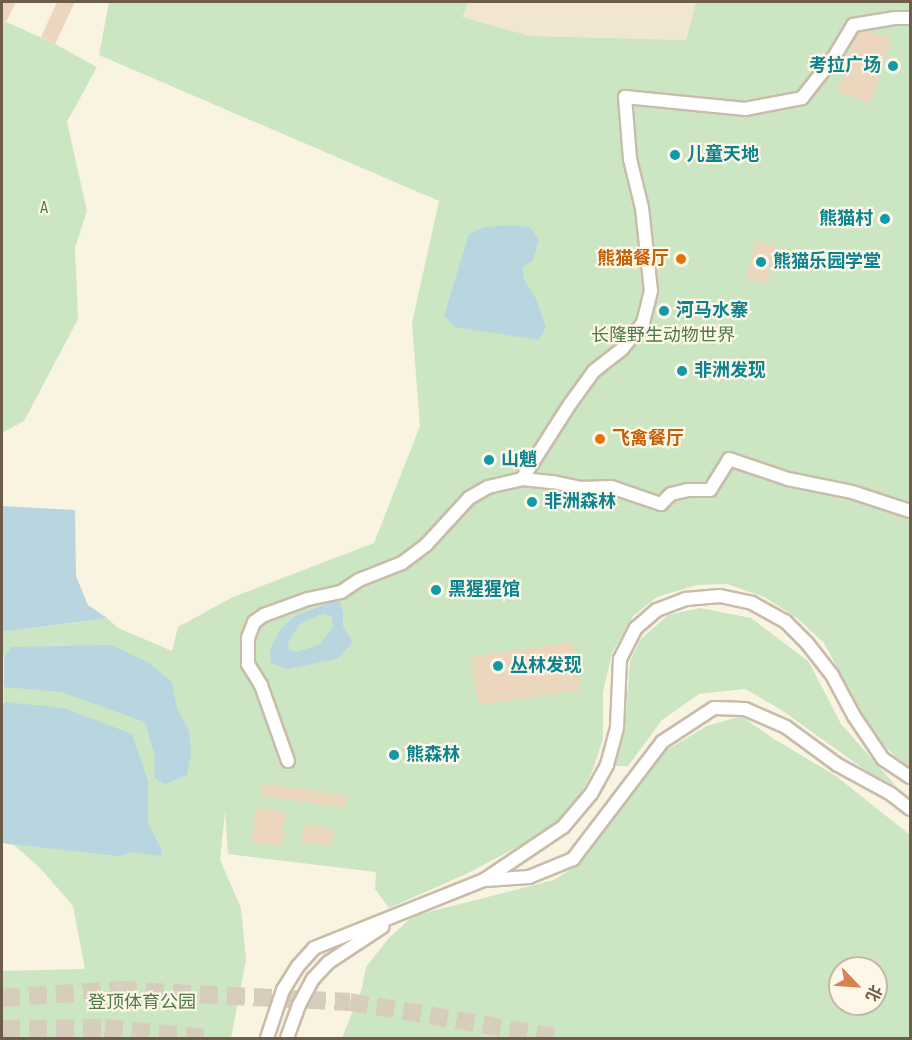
<!DOCTYPE html>
<meta charset="utf-8">
<style>
body{margin:0}
#map{position:relative;width:912px;height:1040px;overflow:hidden;background:#f9f3e2;font-family:"Sofia Sans Condensed","Noto Sans SC",sans-serif}
div>[style]{position:absolute}
[style*='--x']{left:calc(var(--x)*1px);top:calc(var(--y)*1px);width:calc(var(--w)*1px);rotate:calc(var(--a)*1deg)}
.residential>*{inset:0;background:#f0e6d1}
.green>*{inset:0;background:#cce5c3}
.water>*{inset:0;background:#b9d5e0}
.building>*{inset:0;background:#ecd6bd}
.highway-tunnel>*{height:18px;margin-top:-9px;transform-origin:0;background:repeating-linear-gradient(90deg,#d6cdbc 0 18px,transparent 0 27px)}
.roads{filter:drop-shadow(2px 0 #c8bcaa) drop-shadow(-2px 0 #c8bcaa) drop-shadow(0 2px #c8bcaa) drop-shadow(0 -2px #c8bcaa)}
.minor>*{height:12px;margin:-6px;padding:0 6px;transform-origin:6px;border-radius:6px;background:#fff}
.dots>*{width:16px;height:16px;translate:-50% -50%;box-sizing:border-box;border:3px solid #fdf7e8;border-radius:50%}
span{translate:-50% -50%;white-space:nowrap;text-align:center;line-height:1.15;-webkit-text-stroke:4.5px #fdf7e8;paint-order:stroke}
.culture-label{font-size:18px;color:#0d838f;font-weight:700}
.right{translate:-100% -50%;text-align:right}
.left{translate:0 -50%;text-align:left}
.park-label{font-size:18px;color:#507948}
.food-label{font-size:18px;color:#c56008;font-weight:700}
.frame{position:absolute;inset:0;border:3px solid #6e5c4b;pointer-events:none}
.north{position:absolute;left:828px;top:956px;width:60px;height:60px;box-sizing:border-box;background:#fdf7e8;border:2px solid #c4b9a9;border-radius:50%;rotate:115deg;font-size:16px;font-weight:700;line-height:24px;text-align:center;color:#6e5c4b}
.north::after{content:'';display:block;margin:auto;width:21px;height:27px;background:#d88253;clip-path:polygon(50% 0,100% 100%,50% 72%,0 100%)}
</style>
<div id="map">
<div class="residential">
<div style="clip-path:polygon(469px 2px,696px 2px,686px 40px,530px 36px,461px 17px)"></div>
</div>
<div class="green">
<div style="clip-path:polygon(109px 2px,469px 2px,462px 17px,530px 36px,686px 40px,696px 2px,910px 2px,910px 767px,896px 757px,874px 735px,824px 643px,797px 618px,764px 597px,727px 584px,697px 585px,657px 597px,633px 616px,612px 653px,603px 692px,603px 739px,592px 772px,575px 805px,548px 831px,466px 874px,389px 908px,375px 889px,376px 872px,228px 854px,225px 811px,220px 860px,241px 908px,246px 960px,231px 1038px,2px 1038px,2px 971px,85px 969px,73px 906px,41px 869px,14px 845px,2px 843px,4px 657px,2px 652px,2px 632px,107px 618px,118px 628px,172px 651px,178px 627px,233px 597px,374px 543px,420px 426px,412px 323px,439px 201px,99px 55px)"></div>
<div style="clip-path:polygon(2px 20px,55px 44px,97px 67px,67px 122px,87px 211px,75px 248px,78px 319px,24px 421px,2px 433px)"></div>
<div style="clip-path:polygon(700px 608px,751px 618px,809px 662px,841px 724px,896px 786px,868px 772px,780px 709px,745px 689px,699px 694px,662px 720px,628px 766px,615px 766px,626px 711px,630px 661px,640px 640px,668px 615px)"></div>
<div style="clip-path:polygon(evenodd,741px 716px,774px 739px,836px 776px,910px 835px,910px 1038px,342px 1038px,362px 988px,366px 967px,388px 939px,413px 916px,554px 880px,578px 865px,665px 751px,707px 726px,741px 716px,840px 968px,876px 968px,876px 1004px,840px 1004px,840px 968px)"></div>
</div>
<div class="water">
<div style="clip-path:polygon(514px 225px,530px 227px,539px 240px,533px 260px,522px 268px,524px 279px,536px 299px,546px 327px,539px 340px,455px 327px,444px 316px,469px 234px,484px 227px)"></div>
<div style="clip-path:polygon(2px 506px,75px 510px,76px 576px,88px 605px,107px 618px,2px 632px)"></div>
<div style="clip-path:polygon(evenodd,339px 599px,343px 613px,343px 627px,353px 642px,337px 659px,287px 669px,271px 663px,270px 649px,280px 630px,295px 616px,339px 599px,323px 613px,332px 617px,333px 627px,319px 645px,296px 652px,289px 650px,288px 643px,300px 624px,323px 613px)"></div>
<div style="clip-path:polygon(112px 645px,149px 663px,172px 682px,177px 709px,189px 731px,191px 752px,187px 775px,165px 784px,154px 778px,155px 757px,145px 722px,61px 692px,4px 687px,4px 657px,11px 647px)"></div>
<div style="clip-path:polygon(4px 702px,64px 708px,132px 734px,148px 781px,148px 824px,161px 848px,161px 856px,132px 852px,118px 856px,2px 843px,2px 711px)"></div>
</div>
<div class="building">
<div style="clip-path:polygon(2px 2px,16px 2px,6px 22px,2px 20px)"></div>
<div style="clip-path:polygon(57px 2px,75px 2px,55px 44px,41px 37px)"></div>
<div style="clip-path:polygon(858px 28px,891px 38px,871px 103px,838px 92px)"></div>
<div style="clip-path:polygon(755px 241px,776px 246px,767px 283px,747px 279px)"></div>
<div style="clip-path:polygon(573px 642px,580px 690px,478px 705px,471px 657px)"></div>
<div style="clip-path:polygon(263px 784px,347px 795px,345px 807px,261px 796px)"></div>
<div style="clip-path:polygon(256px 808px,286px 812px,281px 846px,251px 842px)"></div>
<div style="clip-path:polygon(304px 825px,334px 829px,331px 846px,301px 842px)"></div>
</div>
<div class="highway-tunnel">
<div style="--x:2;--y:998;--w:117;--a:-3.9"></div>
<div style="--x:119;--y:990;--w:231;--a:3"></div>
<div style="--x:350;--y:1002;--w:215;--a:9.6"></div>
<div style="--x:2;--y:1029;--w:103;--a:-0.6"></div>
<div style="--x:105;--y:1028;--w:101;--a:5.7"></div>
</div>
<div class="roads">
<div class="minor">
<div style="--x:522;--y:479;--w:89;--a:-57.4"></div>
<div style="--x:570;--y:404;--w:41;--a:-54"></div>
<div style="--x:594;--y:371;--w:36;--a:-38"></div>
<div style="--x:622;--y:349;--w:33;--a:-51"></div>
<div style="--x:643;--y:323;--w:33;--a:-76"></div>
<div style="--x:651;--y:291;--w:83;--a:-96.2"></div>
<div style="--x:642;--y:208;--w:50;--a:-103.8"></div>
<div style="--x:630;--y:159;--w:62;--a:-94.6"></div>
<div style="--x:625;--y:97;--w:121;--a:5.7"></div>
<div style="--x:745;--y:109;--w:58;--a:-10.9"></div>
<div style="--x:802;--y:98;--w:52;--a:-52"></div>
<div style="--x:834;--y:57;--w:37;--a:-59"></div>
<div style="--x:853;--y:25;--w:43;--a:-9.5"></div>
<div style="--x:895;--y:18;--w:15;--a:0"></div>
<div style="--x:288;--y:761;--w:81;--a:-109.6"></div>
<div style="--x:261;--y:685;--w:25;--a:-122"></div>
<div style="--x:248;--y:664;--w:26;--a:-90"></div>
<div style="--x:248;--y:638;--w:17;--a:-69"></div>
<div style="--x:254;--y:622;--w:12;--a:-35"></div>
<div style="--x:264;--y:615;--w:47;--a:-20"></div>
<div style="--x:308;--y:599;--w:34;--a:-12"></div>
<div style="--x:341;--y:592;--w:22;--a:-34"></div>
<div style="--x:359;--y:580;--w:46;--a:-21.6"></div>
<div style="--x:402;--y:563;--w:30;--a:-37"></div>
<div style="--x:426;--y:545;--w:64;--a:-47.5"></div>
<div style="--x:469;--y:498;--w:22;--a:-30"></div>
<div style="--x:488;--y:487;--w:35;--a:-13"></div>
<div style="--x:522;--y:479;--w:31;--a:6"></div>
<div style="--x:553;--y:482;--w:29;--a:12"></div>
<div style="--x:581;--y:488;--w:30;--a:-2"></div>
<div style="--x:611;--y:487;--w:53;--a:18.8"></div>
<div style="--x:661;--y:504;--w:14;--a:-45"></div>
<div style="--x:671;--y:494;--w:17;--a:-13"></div>
<div style="--x:688;--y:490;--w:22;--a:0"></div>
<div style="--x:710;--y:490;--w:36;--a:-58"></div>
<div style="--x:729;--y:459;--w:62;--a:18.7"></div>
<div style="--x:788;--y:479;--w:65;--a:11.5"></div>
<div style="--x:852;--y:492;--w:61;--a:18.1"></div>
<div style="--x:485;--y:880;--w:44;--a:-3.9"></div>
<div style="--x:529;--y:877;--w:48;--a:-22.2"></div>
<div style="--x:573;--y:859;--w:147;--a:-52.7"></div>
<div style="--x:662;--y:742;--w:62;--a:-33.2"></div>
<div style="--x:714;--y:708;--w:31;--a:2"></div>
<div style="--x:745;--y:709;--w:45;--a:23.7"></div>
<div style="--x:786;--y:727;--w:64;--a:36.2"></div>
<div style="--x:838;--y:765;--w:60;--a:28.7"></div>
<div style="--x:891;--y:794;--w:24;--a:38"></div>
<div style="--x:267;--y:1038;--w:51;--a:-71.6"></div>
<div style="--x:283;--y:990;--w:28;--a:-58"></div>
<div style="--x:298;--y:966;--w:24;--a:-48"></div>
<div style="--x:314;--y:948;--w:183;--a:-21.8"></div>
<div style="--x:484;--y:880;--w:95;--a:-33.9"></div>
<div style="--x:563;--y:827;--w:43;--a:-49.7"></div>
<div style="--x:591;--y:794;--w:33;--a:-61"></div>
<div style="--x:607;--y:765;--w:39;--a:-75"></div>
<div style="--x:617;--y:727;--w:68;--a:-87.5"></div>
<div style="--x:620;--y:659;--w:35;--a:-63"></div>
<div style="--x:636;--y:628;--w:28;--a:-41"></div>
<div style="--x:657;--y:610;--w:31;--a:-21"></div>
<div style="--x:686;--y:599;--w:34;--a:-5"></div>
<div style="--x:720;--y:596;--w:33;--a:12"></div>
<div style="--x:752;--y:603;--w:38;--a:29"></div>
<div style="--x:785;--y:621;--w:31;--a:45"></div>
<div style="--x:807;--y:643;--w:41;--a:52"></div>
<div style="--x:832;--y:675;--w:47;--a:61.8"></div>
<div style="--x:854;--y:716;--w:52;--a:56"></div>
<div style="--x:883;--y:759;--w:32;--a:34"></div>
<div style="--x:287;--y:1038;--w:35;--a:-70"></div>
<div style="--x:299;--y:1005;--w:30;--a:-62"></div>
<div style="--x:313;--y:979;--w:23;--a:-47"></div>
<div style="--x:329;--y:962;--w:64;--a:-33.4"></div>
</div>
</div>
<div class="dots">
<div style="left:893px;top:66px;background:#0f9aa8"></div>
<div style="left:675px;top:155px;background:#0f9aa8"></div>
<div style="left:885px;top:219px;background:#0f9aa8"></div>
<div style="left:681px;top:259px;background:#e8710a"></div>
<div style="left:761px;top:262px;background:#0f9aa8"></div>
<div style="left:664px;top:311px;background:#0f9aa8"></div>
<div style="left:682px;top:371px;background:#0f9aa8"></div>
<div style="left:600px;top:439px;background:#e8710a"></div>
<div style="left:489px;top:460px;background:#0f9aa8"></div>
<div style="left:532px;top:502px;background:#0f9aa8"></div>
<div style="left:436px;top:590px;background:#0f9aa8"></div>
<div style="left:498px;top:666px;background:#0f9aa8"></div>
<div style="left:394px;top:755px;background:#0f9aa8"></div>
</div>
<div class="culture-label">
<span class="right" style="left:881px;top:66px">考拉广场</span>
<span class="left" style="left:687px;top:155px">儿童天地</span>
<span class="right" style="left:873px;top:219px">熊猫村</span>
<span class="left" style="left:773px;top:262px">熊猫乐园学堂</span>
<span class="left" style="left:676px;top:311px">河马水寨</span>
<span class="left" style="left:694px;top:371px">非洲发现</span>
<span class="left" style="left:501px;top:460px">山魈</span>
<span class="left" style="left:544px;top:502px">非洲森林</span>
<span class="left" style="left:448px;top:590px">黑猩猩馆</span>
<span class="left" style="left:510px;top:666px">丛林发现</span>
<span class="left" style="left:406px;top:755px">熊森林</span>
</div>
<div class="park-label">
<span style="left:44px;top:208px">A</span>
<span style="left:663px;top:336px">长隆野生动物世界</span>
<span style="left:142px;top:1003px">登顶体育公园</span>
</div>
<div class="food-label">
<span class="right" style="left:669px;top:259px">熊猫餐厅</span>
<span class="left" style="left:612px;top:439px">飞禽餐厅</span>
</div>
<div class="frame"></div>
<div class="north">北</div>
</div>
